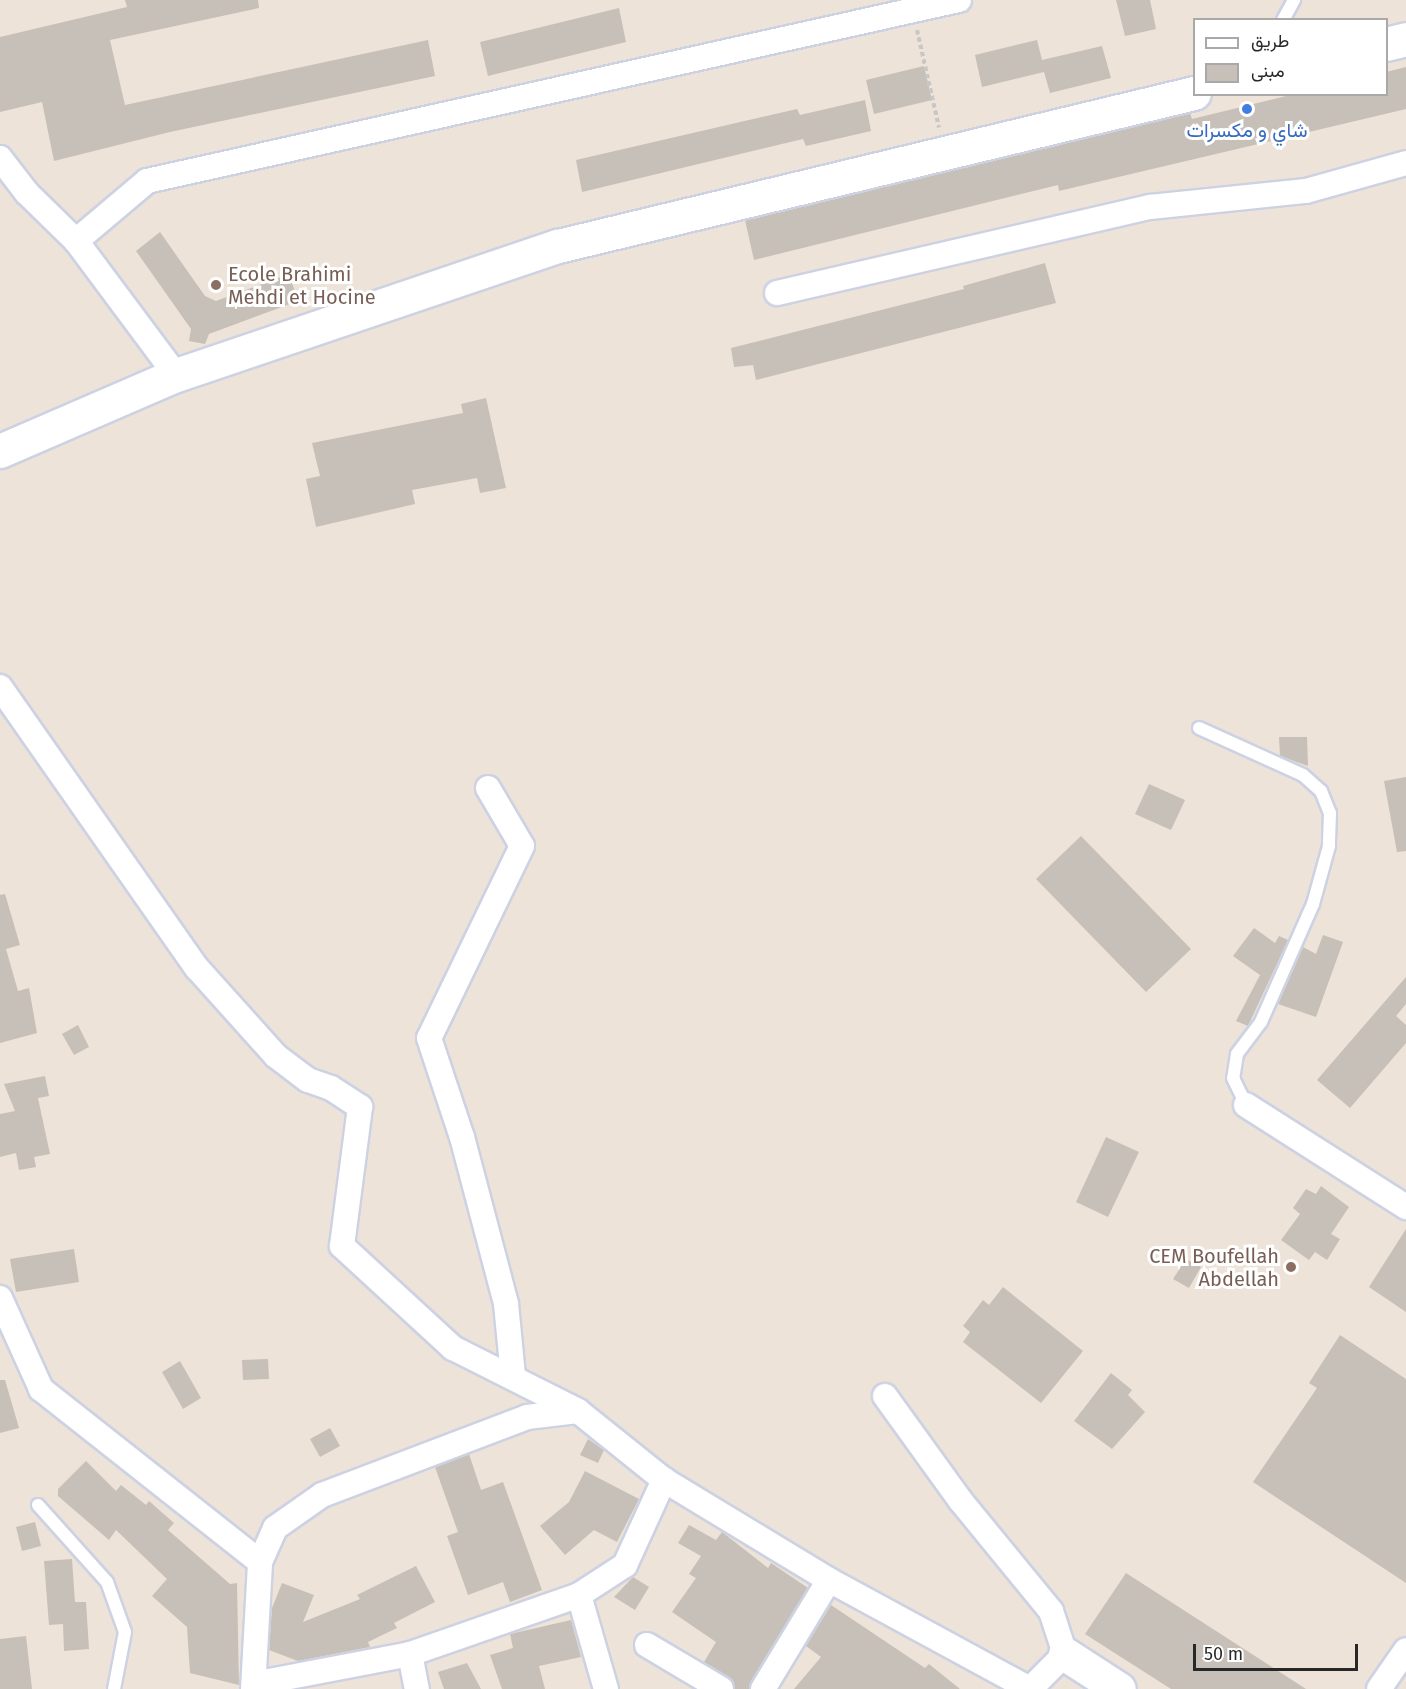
<!DOCTYPE html>
<meta charset="utf-8">
<style>
body{margin:0}
#map{position:relative;width:1406px;height:1689px;overflow:hidden;background:#ede3d8;font-family:"Fira Sans",Vazirmatn,sans-serif}
div>[style]{position:absolute}
[style*='--x']{left:calc(var(--x)*1px);top:calc(var(--y)*1px);width:calc(var(--w)*1px);rotate:calc(var(--a)*1deg)}
.building>*{inset:0;background:#c7c0b8}
.path>*{height:4px;margin-top:-2px;transform-origin:0;background:repeating-linear-gradient(90deg,#c7c7c7 0 4.5px,transparent 0 7.5px)}
.roads{filter:drop-shadow(2px 0 #cdd2e3) drop-shadow(-2px 0 #cdd2e3) drop-shadow(0 2px #cdd2e3) drop-shadow(0 -2px #cdd2e3)}
.lane>*{height:12px;margin:-6px;padding:0 6px;transform-origin:6px;border-radius:6px;background:#fff}
.street>*{height:24px;margin:-12px;padding:0 12px;transform-origin:12px;border-radius:12px;background:#fff}
.secondary>*{height:33px;margin:-16.5px;padding:0 16.5px;transform-origin:16.5px;border-radius:16.5px;background:#fff}
.dots>*{width:16px;height:16px;translate:-50% -50%;box-sizing:border-box;border:3px solid #fff;border-radius:50%}
span{translate:-50% -50%;white-space:nowrap;text-align:center;line-height:1.15;-webkit-text-stroke:6px #fff;paint-order:stroke}
.shop-label{font-size:20px;color:#366cbe}
.education-label{font-size:20px;color:#785e54}
.left{translate:0 -50%;text-align:left}
.right{translate:-100% -50%;text-align:right}
.legend{position:absolute;left:1193px;top:18px;width:195px;height:78px;box-sizing:border-box;background:#fff;border:2px solid #a9a9a9;margin:0;padding:8px 10px;list-style:none;font-size:18px;color:#282828}
.legend li{display:flex;align-items:center;gap:12px;height:30px}
.legend b{width:30px;border:2px solid #a9a9a9}
.scale{position:absolute;left:1193px;top:1644px;width:165px;height:27px;box-sizing:border-box;border:3px solid #282828;border-top:0;padding-left:8px;font-size:18px;line-height:21px;white-space:nowrap;color:#282828;-webkit-text-stroke:4px #fff;paint-order:stroke}
</style>
<div id="map">
<div class="building">
<div style="clip-path:polygon(125px 0,258px 0,259px 8px,110px 40px,125px 105px,428px 40px,435px 76px,170px 132px,54px 161px,42px 102px,0 112px,0 37px,127px 7px)"></div>
<div style="clip-path:polygon(1116px 0,1150px 0,1156px 29px,1125px 36px)"></div>
<div style="clip-path:polygon(619px 8px,626px 42px,488px 76px,480px 42px)"></div>
<div style="clip-path:polygon(1037px 40px,1042px 60px,1102px 46px,1111px 78px,1050px 93px,1044px 72px,982px 87px,975px 55px)"></div>
<div style="clip-path:polygon(924px 66px,932px 100px,874px 114px,866px 80px)"></div>
<div style="clip-path:polygon(1406px 67px,1406px 109px,1059px 191px,1058px 185px,754px 260px,745px 220px,1190px 113px,1192px 119px,1294px 94px,1386px 94px,1386px 72px)"></div>
<div style="clip-path:polygon(865px 100px,871px 131px,806px 146px,803px 139px,582px 192px,576px 160px,797px 109px,800px 115px)"></div>
<div style="clip-path:polygon(160px 232px,205px 296px,216px 301px,289px 274px,298px 301px,209px 334px,205px 344px,189px 341px,191px 329px,136px 251px)"></div>
<div style="clip-path:polygon(1045px 263px,1056px 303px,756px 380px,753px 365px,734px 367px,731px 348px,964px 289px,963px 286px)"></div>
<div style="clip-path:polygon(486px 398px,506px 488px,480px 493px,477px 478px,412px 490px,415px 504px,316px 527px,306px 479px,320px 476px,312px 443px,463px 413px,461px 404px)"></div>
<div style="clip-path:polygon(1279px 737px,1307px 737px,1308px 766px,1280px 756px)"></div>
<div style="clip-path:polygon(1406px 777px,1406px 851px,1397px 852px,1384px 781px)"></div>
<div style="clip-path:polygon(1149px 784px,1185px 800px,1171px 830px,1135px 814px)"></div>
<div style="clip-path:polygon(1081px 836px,1191px 949px,1146px 992px,1036px 879px)"></div>
<div style="clip-path:polygon(5px 894px,20px 945px,6px 949px,18px 991px,29px 988px,37px 1033px,0 1043px,0 895px)"></div>
<div style="clip-path:polygon(1254px 928px,1275px 943px,1279px 936px,1288px 940px,1248px 1026px,1236px 1021px,1260px 975px,1233px 956px)"></div>
<div style="clip-path:polygon(1323px 935px,1343px 942px,1316px 1017px,1278px 1004px,1303px 947px,1316px 954px)"></div>
<div style="clip-path:polygon(1406px 977px,1406px 1004px,1396px 1016px,1406px 1025px,1406px 1043px,1350px 1108px,1317px 1080px)"></div>
<div style="clip-path:polygon(78px 1025px,89px 1047px,74px 1055px,62px 1034px)"></div>
<div style="clip-path:polygon(45px 1076px,49px 1096px,38px 1098px,50px 1154px,34px 1157px,36px 1167px,19px 1170px,16px 1153px,0 1157px,0 1114px,15px 1111px,4px 1084px)"></div>
<div style="clip-path:polygon(1106px 1137px,1139px 1152px,1108px 1217px,1076px 1202px)"></div>
<div style="clip-path:polygon(1321px 1186px,1349px 1207px,1331px 1234px,1340px 1239px,1327px 1260px,1315px 1252px,1309px 1260px,1281px 1240px,1300px 1214px,1293px 1208px,1306px 1189px,1316px 1194px)"></div>
<div style="clip-path:polygon(1406px 1229px,1406px 1312px,1369px 1287px)"></div>
<div style="clip-path:polygon(74px 1249px,79px 1282px,16px 1292px,10px 1259px)"></div>
<div style="clip-path:polygon(1186px 1259px,1201px 1267px,1189px 1288px,1173px 1279px)"></div>
<div style="clip-path:polygon(1003px 1287px,1083px 1351px,1041px 1403px,963px 1342px,970px 1332px,963px 1326px,983px 1300px,989px 1305px)"></div>
<div style="clip-path:polygon(1340px 1335px,1406px 1379px,1406px 1583px,1253px 1482px,1317px 1388px,1309px 1383px)"></div>
<div style="clip-path:polygon(268px 1359px,269px 1379px,243px 1380px,242px 1360px)"></div>
<div style="clip-path:polygon(180px 1361px,201px 1398px,183px 1409px,162px 1372px)"></div>
<div style="clip-path:polygon(1111px 1373px,1132px 1390px,1128px 1395px,1145px 1412px,1112px 1449px,1074px 1421px)"></div>
<div style="clip-path:polygon(0 1380px,5px 1380px,19px 1428px,0 1433px)"></div>
<div style="clip-path:polygon(330px 1428px,340px 1446px,320px 1457px,310px 1439px)"></div>
<div style="clip-path:polygon(588px 1439px,604px 1450px,598px 1463px,580px 1455px)"></div>
<div style="clip-path:polygon(469px 1454px,481px 1490px,503px 1482px,542px 1590px,510px 1602px,503px 1582px,468px 1595px,447px 1536px,458px 1532px,435px 1467px)"></div>
<div style="clip-path:polygon(86px 1461px,116px 1491px,121px 1485px,146px 1505px,149px 1501px,174px 1523px,168px 1530px,230px 1584px,237px 1583px,239px 1685px,190px 1673px,187px 1627px,152px 1596px,167px 1579px,116px 1530px,109px 1540px,58px 1496px,58px 1489px)"></div>
<div style="clip-path:polygon(585px 1471px,639px 1499px,617px 1542px,594px 1530px,565px 1555px,540px 1526px,569px 1502px)"></div>
<div style="clip-path:polygon(35px 1522px,41px 1546px,22px 1551px,16px 1527px)"></div>
<div style="clip-path:polygon(689px 1525px,716px 1540px,722px 1532px,768px 1568px,771px 1563px,808px 1588px,749px 1689px,735px 1689px,729px 1677px,704px 1662px,716px 1642px,672px 1612px,696px 1578px,689px 1574px,701px 1556px,678px 1543px)"></div>
<div style="clip-path:polygon(72px 1559px,75px 1602px,86px 1602px,89px 1649px,64px 1651px,63px 1624px,49px 1625px,44px 1561px)"></div>
<div style="clip-path:polygon(416px 1566px,435px 1602px,394px 1623px,397px 1628px,368px 1642px,370px 1647px,298px 1661px,269px 1650px,272px 1608px,282px 1583px,314px 1595px,303px 1622px,360px 1599px,357px 1595px)"></div>
<div style="clip-path:polygon(1126px 1573px,1306px 1689px,1171px 1689px,1085px 1634px)"></div>
<div style="clip-path:polygon(633px 1577px,649px 1587px,635px 1610px,614px 1597px)"></div>
<div style="clip-path:polygon(831px 1605px,925px 1668px,929px 1664px,960px 1689px,794px 1689px,821px 1657px,806px 1646px)"></div>
<div style="clip-path:polygon(571px 1620px,581px 1657px,539px 1666px,545px 1689px,502px 1689px,490px 1655px,513px 1648px,510px 1634px)"></div>
<div style="clip-path:polygon(26px 1636px,32px 1689px,0 1689px,0 1639px)"></div>
<div style="clip-path:polygon(467px 1663px,481px 1689px,444px 1689px,438px 1672px)"></div>
</div>
<div class="path">
<div style="--x:917;--y:30;--w:100;--a:77.3"></div>
</div>
<div class="roads">
<div class="lane">
<div style="--x:1283;--y:20;--w:23;--a:-61"></div>
<div style="--x:1199;--y:728;--w:114;--a:24.3"></div>
<div style="--x:1303;--y:775;--w:24;--a:42"></div>
<div style="--x:1321;--y:791;--w:24;--a:68"></div>
<div style="--x:1330;--y:813;--w:33;--a:92"></div>
<div style="--x:1329;--y:846;--w:60;--a:105.4"></div>
<div style="--x:1313;--y:904;--w:129;--a:113.8"></div>
<div style="--x:1261;--y:1022;--w:40;--a:127"></div>
<div style="--x:1237;--y:1054;--w:24;--a:99"></div>
<div style="--x:1233;--y:1078;--w:30;--a:64"></div>
<div style="--x:38;--y:1505;--w:103;--a:48.1"></div>
<div style="--x:107;--y:1582;--w:53;--a:70.2"></div>
<div style="--x:125;--y:1632;--w:58;--a:100.9"></div>
</div>
<div class="street">
<div style="--x:0;--y:158;--w:44;--a:52.4"></div>
<div style="--x:27;--y:193;--w:69;--a:44.4"></div>
<div style="--x:777;--y:293;--w:383;--a:-13"></div>
<div style="--x:1150;--y:207;--w:157;--a:-5.9"></div>
<div style="--x:1306;--y:191;--w:104;--a:-15.6"></div>
<div style="--x:176;--y:375;--w:167;--a:-126.7"></div>
<div style="--x:76;--y:241;--w:93;--a:-40.2"></div>
<div style="--x:147;--y:181;--w:832;--a:-12.57"></div>
<div style="--x:0;--y:687;--w:343;--a:55"></div>
<div style="--x:197;--y:968;--w:118;--a:48.1"></div>
<div style="--x:276;--y:1056;--w:40;--a:37"></div>
<div style="--x:308;--y:1080;--w:24;--a:19"></div>
<div style="--x:331;--y:1088;--w:35;--a:33"></div>
<div style="--x:360;--y:1107;--w:140;--a:97.4"></div>
<div style="--x:342;--y:1246;--w:151;--a:42.6"></div>
<div style="--x:453;--y:1348;--w:140;--a:26.7"></div>
<div style="--x:488;--y:788;--w:67;--a:59.6"></div>
<div style="--x:522;--y:846;--w:213;--a:115.8"></div>
<div style="--x:429;--y:1038;--w:104;--a:71.6"></div>
<div style="--x:462;--y:1137;--w:173;--a:75.2"></div>
<div style="--x:506;--y:1304;--w:72;--a:84.4"></div>
<div style="--x:1246;--y:1105;--w:190;--a:32.5"></div>
<div style="--x:0;--y:1298;--w:100;--a:65.7"></div>
<div style="--x:41;--y:1389;--w:279;--a:38.3"></div>
<div style="--x:885;--y:1396;--w:128;--a:54.2"></div>
<div style="--x:960;--y:1500;--w:144;--a:50.7"></div>
<div style="--x:1051;--y:1611;--w:45;--a:72"></div>
<div style="--x:1065;--y:1654;--w:49;--a:135"></div>
<div style="--x:579;--y:1595;--w:98;--a:74"></div>
<div style="--x:647;--y:1645;--w:86;--a:30.7"></div>
<div style="--x:410;--y:1654;--w:36;--a:79"></div>
<div style="--x:253;--y:1689;--w:127;--a:-86.8"></div>
<div style="--x:260;--y:1562;--w:37;--a:-66"></div>
<div style="--x:275;--y:1528;--w:57;--a:-35.1"></div>
<div style="--x:322;--y:1495;--w:219;--a:-20.8"></div>
<div style="--x:527;--y:1417;--w:51;--a:-6.7"></div>
<div style="--x:578;--y:1411;--w:110;--a:38.7"></div>
<div style="--x:664;--y:1480;--w:193;--a:31.2"></div>
<div style="--x:829;--y:1580;--w:229;--a:28.5"></div>
<div style="--x:257;--y:1689;--w:14;--a:-34"></div>
<div style="--x:269;--y:1681;--w:144;--a:-10.8"></div>
<div style="--x:410;--y:1654;--w:179;--a:-19.2"></div>
<div style="--x:579;--y:1595;--w:55;--a:-33.1"></div>
<div style="--x:625;--y:1565;--w:94;--a:-65.4"></div>
<div style="--x:763;--y:1689;--w:127;--a:-58.8"></div>
<div style="--x:1379;--y:1689;--w:47;--a:-55.3"></div>
</div>
<div class="secondary">
<div style="--x:1386;--y:44;--w:21;--a:-14"></div>
<div style="--x:0;--y:451;--w:192;--a:-23.4"></div>
<div style="--x:176;--y:375;--w:403;--a:-18.7"></div>
<div style="--x:558;--y:246;--w:654;--a:-13.53"></div>
<div style="--x:1065;--y:1654;--w:64;--a:32.9"></div>
</div>
</div>
<div class="dots">
<div style="left:1247px;top:109px;background:#3f7fe0"></div>
<div style="left:216px;top:285px;background:#8d6e63"></div>
<div style="left:1291px;top:1267px;background:#8d6e63"></div>
</div>
<div class="shop-label">
<span style="left:1247px;top:130px">شاي و مكسرات</span>
</div>
<div class="education-label">
<span class="left" style="left:228px;top:286px">Ecole Brahimi<br>Mehdi et Hocine</span>
<span class="right" style="left:1279px;top:1268px">CEM Boufellah<br>Abdellah</span>
</div>
<ul class="legend">
<li><b style="height:8px;background:#fff"></b>طريق</li>
<li><b style="height:16px;background:#c7c0b8"></b>مبنى</li>
</ul>
<div class="scale">50 m</div>
</div>
